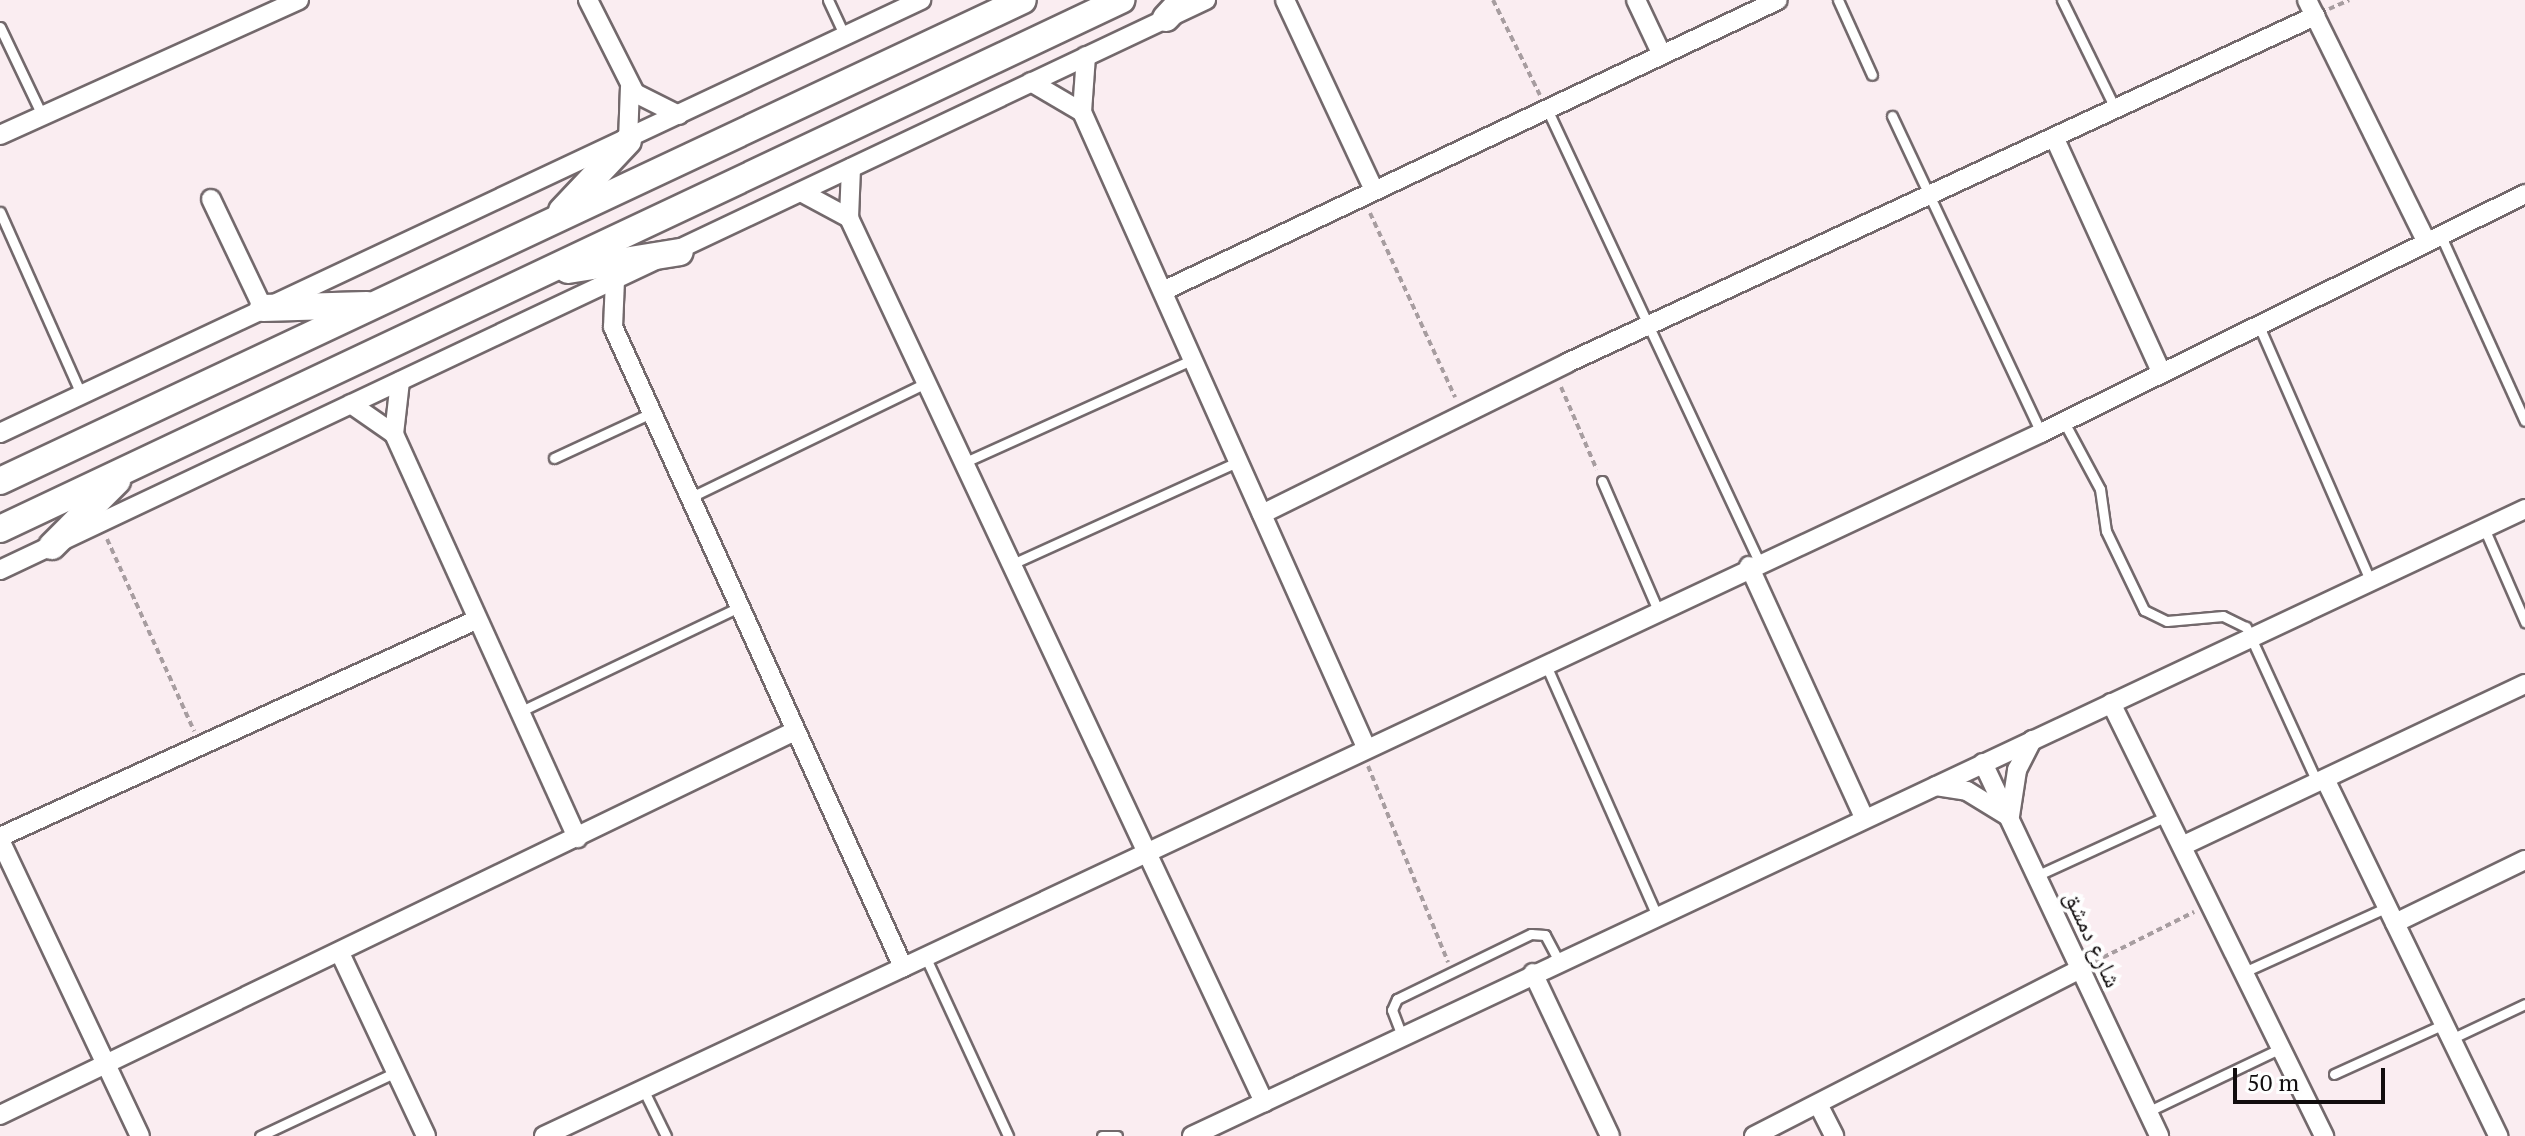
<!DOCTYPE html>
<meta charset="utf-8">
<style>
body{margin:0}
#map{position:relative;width:2525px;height:1136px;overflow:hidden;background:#faedf1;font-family:"PT Serif","Noto Naskh Arabic",serif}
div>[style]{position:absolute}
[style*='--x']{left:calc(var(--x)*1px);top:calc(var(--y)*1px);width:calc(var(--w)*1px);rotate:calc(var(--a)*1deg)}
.path>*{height:4px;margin-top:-2px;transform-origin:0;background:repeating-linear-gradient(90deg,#a79da0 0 6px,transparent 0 10px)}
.roads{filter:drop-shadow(2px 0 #73696c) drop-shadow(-2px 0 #73696c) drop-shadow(0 2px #73696c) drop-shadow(0 -2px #73696c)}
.service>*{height:9px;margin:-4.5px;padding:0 4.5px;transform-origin:4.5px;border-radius:4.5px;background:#fff}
.minor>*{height:18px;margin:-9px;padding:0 9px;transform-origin:9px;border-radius:9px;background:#fff}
.secondary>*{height:26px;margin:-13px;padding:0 13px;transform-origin:13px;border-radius:13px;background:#fff}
span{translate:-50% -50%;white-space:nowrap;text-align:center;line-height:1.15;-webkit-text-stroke:8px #fefefe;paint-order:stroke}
.street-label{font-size:24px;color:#110d0e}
.scale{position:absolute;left:2233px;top:1068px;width:152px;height:36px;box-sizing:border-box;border:4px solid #110d0e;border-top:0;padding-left:10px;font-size:24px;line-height:28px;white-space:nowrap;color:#110d0e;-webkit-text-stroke:6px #fefefe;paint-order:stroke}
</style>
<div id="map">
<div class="path">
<div style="--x:1493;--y:0;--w:106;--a:63.7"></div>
<div style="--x:2329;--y:9;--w:22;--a:-24"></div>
<div style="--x:1370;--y:213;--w:203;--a:65.2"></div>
<div style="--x:1561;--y:387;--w:90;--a:66.6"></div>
<div style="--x:107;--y:539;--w:211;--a:65.6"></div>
<div style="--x:1368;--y:766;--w:212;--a:67.8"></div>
<div style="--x:2094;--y:962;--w:112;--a:-26.6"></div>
</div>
<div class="roads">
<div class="service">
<div style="--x:828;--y:0;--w:40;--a:65"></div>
<div style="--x:1838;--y:0;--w:82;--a:65.6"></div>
<div style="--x:2062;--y:0;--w:120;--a:63.9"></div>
<div style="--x:0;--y:27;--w:98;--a:64.5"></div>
<div style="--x:1547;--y:109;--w:499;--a:64.9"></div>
<div style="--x:1892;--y:116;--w:350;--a:64.8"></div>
<div style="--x:0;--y:212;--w:199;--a:66"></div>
<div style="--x:2440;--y:234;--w:205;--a:65.6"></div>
<div style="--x:2259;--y:326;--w:279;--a:66.4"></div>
<div style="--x:2064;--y:422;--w:76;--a:61.8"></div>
<div style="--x:2100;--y:489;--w:42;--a:81.9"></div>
<div style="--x:2106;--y:531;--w:88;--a:64.3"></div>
<div style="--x:2144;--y:610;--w:25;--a:26"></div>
<div style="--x:2167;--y:621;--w:56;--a:-5.1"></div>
<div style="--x:2223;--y:616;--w:25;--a:26"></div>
<div style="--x:2246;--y:627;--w:170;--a:65.4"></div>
<div style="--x:554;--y:458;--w:107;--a:-24.9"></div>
<div style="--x:963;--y:463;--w:252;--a:-24.3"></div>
<div style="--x:1602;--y:481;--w:138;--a:66.6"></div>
<div style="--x:689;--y:498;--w:263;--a:-25.9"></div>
<div style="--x:2484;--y:528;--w:103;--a:66.4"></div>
<div style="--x:1010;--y:565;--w:252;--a:-24.4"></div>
<div style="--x:1545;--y:663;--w:277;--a:66.1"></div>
<div style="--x:519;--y:712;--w:244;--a:-25.5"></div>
<div style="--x:2036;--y:876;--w:144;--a:-24.6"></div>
<div style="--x:925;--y:956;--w:198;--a:65.2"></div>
<div style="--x:2244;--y:972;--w:157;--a:-24.4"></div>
<div style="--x:1402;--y:1036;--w:28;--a:-111"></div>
<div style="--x:1392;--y:1010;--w:12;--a:-66"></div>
<div style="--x:1397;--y:999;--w:149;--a:-25.9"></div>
<div style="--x:1531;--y:934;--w:14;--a:4"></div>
<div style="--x:1545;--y:935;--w:30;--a:62"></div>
<div style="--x:2451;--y:1039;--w:82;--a:-25.3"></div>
<div style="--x:2334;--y:1074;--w:121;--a:-24.4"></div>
<div style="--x:643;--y:1089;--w:52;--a:63.9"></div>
<div style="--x:2147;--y:1112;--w:148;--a:-25.5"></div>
<div style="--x:260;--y:1136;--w:150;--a:-25.2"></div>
<div style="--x:1102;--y:1136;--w:15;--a:0"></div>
</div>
<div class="minor">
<div style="--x:588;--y:0;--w:104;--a:63.2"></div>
<div style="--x:635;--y:93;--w:49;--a:26.6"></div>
<div style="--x:1285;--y:0;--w:210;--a:64.9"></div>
<div style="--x:1636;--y:0;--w:59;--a:64.7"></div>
<div style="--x:2307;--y:0;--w:269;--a:63.7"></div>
<div style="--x:1086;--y:56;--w:56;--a:94.1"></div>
<div style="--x:1082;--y:112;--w:693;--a:65.91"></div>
<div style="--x:1031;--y:82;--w:59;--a:30.5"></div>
<div style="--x:0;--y:135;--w:328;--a:-24.3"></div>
<div style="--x:2055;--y:139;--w:253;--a:65.5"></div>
<div style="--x:628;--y:141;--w:54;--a:-87.9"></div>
<div style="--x:851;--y:168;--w:50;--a:92.3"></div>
<div style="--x:849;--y:218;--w:977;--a:64.85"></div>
<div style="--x:801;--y:192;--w:55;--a:28.4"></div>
<div style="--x:211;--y:199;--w:121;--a:64.5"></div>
<div style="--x:615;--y:280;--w:47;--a:92.4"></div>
<div style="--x:613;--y:327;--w:703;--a:65.62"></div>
<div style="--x:1163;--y:291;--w:680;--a:-25.32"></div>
<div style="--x:351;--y:404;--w:52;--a:34.9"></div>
<div style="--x:394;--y:434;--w:444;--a:65.6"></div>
<div style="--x:0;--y:433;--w:1018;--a:-25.18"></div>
<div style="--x:394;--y:434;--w:53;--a:-83.5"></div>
<div style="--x:1262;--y:514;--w:340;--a:-26.3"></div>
<div style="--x:1567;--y:363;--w:825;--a:-24.89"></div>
<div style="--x:1749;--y:566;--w:276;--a:65.4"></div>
<div style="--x:0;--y:570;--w:1334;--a:-25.3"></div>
<div style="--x:2111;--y:703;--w:483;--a:63.8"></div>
<div style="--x:1983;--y:763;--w:412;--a:64.7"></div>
<div style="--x:2325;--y:779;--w:397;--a:64.1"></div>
<div style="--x:1936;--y:786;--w:31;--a:9"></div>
<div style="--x:1967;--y:791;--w:46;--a:31.6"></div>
<div style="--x:2010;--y:816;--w:47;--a:-81.3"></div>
<div style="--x:2017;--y:770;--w:34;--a:-63"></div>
<div style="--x:0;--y:837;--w:523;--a:-24.51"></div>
<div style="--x:0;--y:840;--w:327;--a:64.7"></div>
<div style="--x:2182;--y:846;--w:379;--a:-25.3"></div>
<div style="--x:2395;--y:923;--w:144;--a:-25.9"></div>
<div style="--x:340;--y:953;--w:202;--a:64.8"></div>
<div style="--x:1533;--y:973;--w:180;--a:64.7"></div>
<div style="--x:1818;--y:1104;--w:36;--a:63"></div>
<div style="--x:0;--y:1115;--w:883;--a:-25.78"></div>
<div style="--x:544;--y:1136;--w:1654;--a:-25.16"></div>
<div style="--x:2041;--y:433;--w:540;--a:-26.28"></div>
<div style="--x:1192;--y:1136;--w:1473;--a:-25.19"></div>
<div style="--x:1754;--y:1136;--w:366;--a:-27.1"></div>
</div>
<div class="secondary">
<div style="--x:1166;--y:18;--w:25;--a:-47"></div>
<div style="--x:562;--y:211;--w:96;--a:-46.7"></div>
<div style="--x:568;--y:270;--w:113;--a:-9.1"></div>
<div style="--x:263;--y:308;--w:104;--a:-1.7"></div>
<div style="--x:0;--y:481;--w:1130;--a:-25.18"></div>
<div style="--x:0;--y:529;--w:1240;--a:-25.26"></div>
<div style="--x:52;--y:546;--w:92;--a:-45"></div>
</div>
</div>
<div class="street-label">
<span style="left:2093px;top:939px;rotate:65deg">شارع دمشق</span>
</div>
<div class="scale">50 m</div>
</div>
